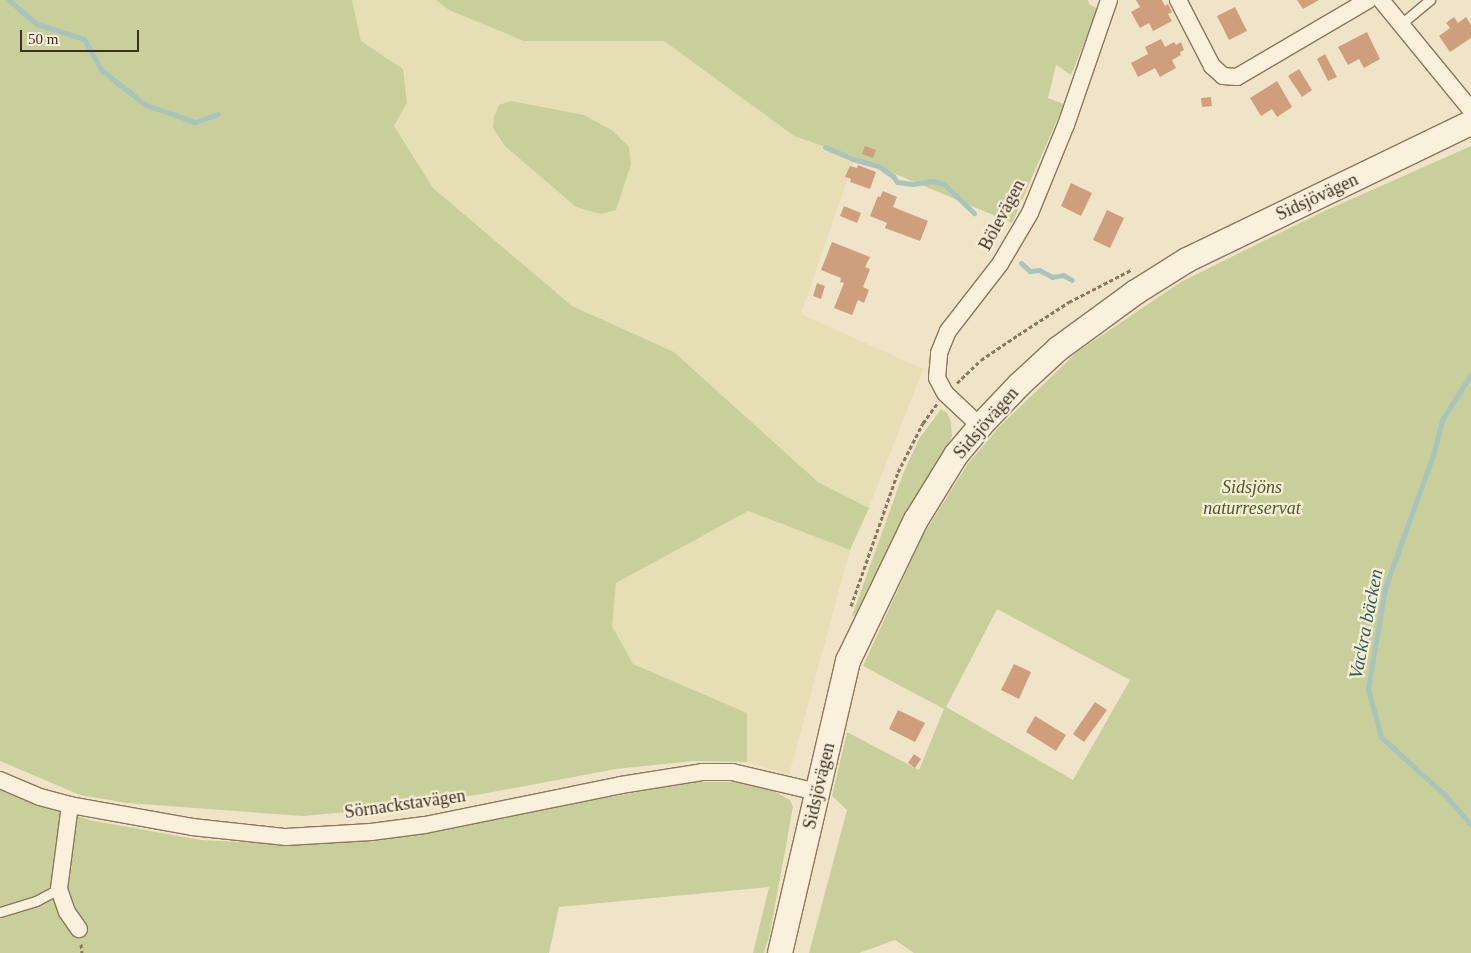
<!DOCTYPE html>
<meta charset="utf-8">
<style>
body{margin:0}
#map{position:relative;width:1471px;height:953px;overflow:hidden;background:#f0e4c8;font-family:Georgia,serif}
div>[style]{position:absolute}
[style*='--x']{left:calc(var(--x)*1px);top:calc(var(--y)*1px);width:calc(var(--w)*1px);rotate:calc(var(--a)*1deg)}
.farmland>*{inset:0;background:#e6deb5}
.green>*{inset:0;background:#c9cf9b}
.stream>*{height:5px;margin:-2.5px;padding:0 2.5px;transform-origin:2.5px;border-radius:2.5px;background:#a9c4bc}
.building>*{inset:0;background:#cf9f7d}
.path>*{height:3px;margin-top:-1.5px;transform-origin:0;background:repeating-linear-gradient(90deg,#8d765c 0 4px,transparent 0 6.5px)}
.roads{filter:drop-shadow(1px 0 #8d765c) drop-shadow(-1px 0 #8d765c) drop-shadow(0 1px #8d765c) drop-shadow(0 -1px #8d765c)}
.lane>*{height:9px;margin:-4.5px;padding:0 4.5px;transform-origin:4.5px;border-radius:4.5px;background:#faf1dc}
.street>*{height:16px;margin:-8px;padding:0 8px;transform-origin:8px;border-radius:8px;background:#faf1dc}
.secondary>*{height:24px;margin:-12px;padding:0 12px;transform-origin:12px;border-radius:12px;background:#faf1dc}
span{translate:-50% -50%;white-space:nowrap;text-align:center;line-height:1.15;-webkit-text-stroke:4.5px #f7eed8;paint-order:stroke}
.street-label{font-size:18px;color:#3d2e20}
.park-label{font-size:18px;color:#4d5a26;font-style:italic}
.water-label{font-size:19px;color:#2f5d5a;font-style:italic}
.scale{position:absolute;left:20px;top:30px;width:119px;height:22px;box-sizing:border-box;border:2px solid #3d2e20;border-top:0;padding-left:6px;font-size:15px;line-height:18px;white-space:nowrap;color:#3d2e20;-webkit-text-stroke:4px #f7eed8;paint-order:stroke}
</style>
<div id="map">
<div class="farmland">
<div style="clip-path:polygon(352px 0,436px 0,449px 10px,524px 41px,664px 41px,794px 136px,855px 157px,801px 314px,923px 369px,869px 508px,818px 482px,674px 352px,572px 306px,433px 188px,394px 126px,407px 103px,403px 69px,361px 41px)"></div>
<div style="clip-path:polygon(748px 511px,850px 550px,789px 775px,747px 762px,746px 713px,633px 664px,612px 626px,616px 582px)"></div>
</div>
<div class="green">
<div style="clip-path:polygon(0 0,352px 0,361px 41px,403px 69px,407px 103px,394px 126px,433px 188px,572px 306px,674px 352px,818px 482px,869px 508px,850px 550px,748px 511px,616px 583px,612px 626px,633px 664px,747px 713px,747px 762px,693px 761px,616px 769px,482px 794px,371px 810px,303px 816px,127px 803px,80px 795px,0 761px)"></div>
<div style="clip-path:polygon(436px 0,1088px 0,1089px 4px,1098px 9px,1071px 75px,1056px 65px,1048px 98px,1064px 104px,1012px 223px,855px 157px,794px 136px,664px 41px,524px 41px,449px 10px)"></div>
<div style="clip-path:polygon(511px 101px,584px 115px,613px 131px,629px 147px,631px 164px,616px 210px,601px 214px,576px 207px,505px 146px,493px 128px,494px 117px,499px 105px)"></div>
<div style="clip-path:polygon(evenodd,1471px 146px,1471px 953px,914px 953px,895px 940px,859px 953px,809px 953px,847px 810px,832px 796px,847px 732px,919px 770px,944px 709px,863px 666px,923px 535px,967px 465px,999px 427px,1077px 352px,1181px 282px,1320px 213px,1471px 146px,997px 609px,1130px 680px,1073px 780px,946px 707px,997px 609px)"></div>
<div style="clip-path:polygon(941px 409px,947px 413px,951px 422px,952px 437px,855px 616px,852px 616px,903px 474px,919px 439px)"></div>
<div style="clip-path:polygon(693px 782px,733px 782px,770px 789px,790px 800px,793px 807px,770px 933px,764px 953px,753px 953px,769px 887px,559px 907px,549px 953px,0 953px,0 789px,89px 820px,201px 840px,301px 845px,376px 839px)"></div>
</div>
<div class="stream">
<div style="--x:9;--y:0;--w:37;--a:41"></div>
<div style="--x:37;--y:24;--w:49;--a:17.7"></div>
<div style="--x:84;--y:39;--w:35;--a:61"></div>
<div style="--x:101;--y:70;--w:57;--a:37.9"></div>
<div style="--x:146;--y:105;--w:52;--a:19.1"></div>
<div style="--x:195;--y:122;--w:24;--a:-19"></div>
<div style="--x:825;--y:147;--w:30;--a:23"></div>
<div style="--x:853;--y:159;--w:26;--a:16"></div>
<div style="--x:878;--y:166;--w:18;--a:34"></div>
<div style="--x:893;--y:176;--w:7;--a:56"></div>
<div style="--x:897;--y:182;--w:16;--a:7"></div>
<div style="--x:913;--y:184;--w:20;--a:-9"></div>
<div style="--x:933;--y:181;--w:11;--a:15"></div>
<div style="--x:944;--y:184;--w:42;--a:44"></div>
<div style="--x:1021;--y:263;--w:12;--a:42"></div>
<div style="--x:1030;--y:271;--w:9;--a:-6"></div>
<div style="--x:1039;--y:270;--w:15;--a:28"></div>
<div style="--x:1052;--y:277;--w:11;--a:-10"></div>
<div style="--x:1063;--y:275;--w:10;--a:29"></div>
<div style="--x:1471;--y:374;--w:54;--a:122.2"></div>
<div style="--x:1442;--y:420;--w:36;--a:104"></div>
<div style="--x:1433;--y:455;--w:141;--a:109.8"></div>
<div style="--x:1385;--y:588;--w:102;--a:99.6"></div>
<div style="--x:1368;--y:689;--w:50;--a:74.8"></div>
<div style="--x:1381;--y:737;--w:86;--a:42.2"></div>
<div style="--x:1445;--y:795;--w:40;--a:49"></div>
</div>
<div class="building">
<div style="clip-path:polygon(1136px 0,1162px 0,1165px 6px,1168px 4px,1172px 12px,1168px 14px,1172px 21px,1153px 31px,1149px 23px,1140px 28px,1131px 12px,1140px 7px)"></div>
<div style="clip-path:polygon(1297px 0,1319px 0,1303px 9px)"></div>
<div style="clip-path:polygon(1235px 7px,1247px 31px,1229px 40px,1217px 16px)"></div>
<div style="clip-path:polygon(1454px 17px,1458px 23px,1466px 17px,1471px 25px,1471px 38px,1450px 52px,1439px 36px,1450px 28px,1446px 23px)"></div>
<div style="clip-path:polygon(1367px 32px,1380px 59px,1364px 68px,1359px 59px,1348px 65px,1338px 47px)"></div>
<div style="clip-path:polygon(1161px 39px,1165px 47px,1174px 42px,1176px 45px,1181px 42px,1184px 50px,1180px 52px,1181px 55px,1172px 60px,1176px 68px,1160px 77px,1155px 68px,1138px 77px,1131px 63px,1148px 54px,1145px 47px)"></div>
<div style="clip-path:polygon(1325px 54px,1337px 77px,1328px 81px,1317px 59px)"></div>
<div style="clip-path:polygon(1299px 69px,1312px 90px,1302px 97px,1288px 76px)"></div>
<div style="clip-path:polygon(1277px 81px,1292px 107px,1277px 117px,1272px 109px,1261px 116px,1250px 98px)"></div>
<div style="clip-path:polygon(1211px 97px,1212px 106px,1202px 107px,1201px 98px)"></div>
<div style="clip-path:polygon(865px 146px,876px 150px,873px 158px,862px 154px)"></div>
<div style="clip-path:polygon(858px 165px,876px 172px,870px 189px,850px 182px,851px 179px,845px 177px,850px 166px,857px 168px)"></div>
<div style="clip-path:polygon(1071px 183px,1092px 193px,1081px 216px,1061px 206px)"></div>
<div style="clip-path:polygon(883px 191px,897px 197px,893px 207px,928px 221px,920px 241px,885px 228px,887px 223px,870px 216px,878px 196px,880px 197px)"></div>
<div style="clip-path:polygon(844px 206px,861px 213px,857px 223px,840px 216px)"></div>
<div style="clip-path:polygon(1107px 210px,1124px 218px,1110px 248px,1093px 240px)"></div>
<div style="clip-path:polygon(832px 242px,870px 257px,865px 267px,870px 269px,863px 287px,869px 290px,864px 303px,858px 300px,852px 315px,834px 308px,844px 283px,840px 282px,841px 278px,821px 270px)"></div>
<div style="clip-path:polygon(817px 283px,825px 286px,821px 299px,813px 296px)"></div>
<div style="clip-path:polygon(1014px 664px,1031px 672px,1019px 699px,1001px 690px)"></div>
<div style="clip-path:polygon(1095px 702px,1107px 710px,1084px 742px,1073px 734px)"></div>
<div style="clip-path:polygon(898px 710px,925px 723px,915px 742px,889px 729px)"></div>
<div style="clip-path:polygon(1035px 716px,1066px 735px,1056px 751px,1026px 732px)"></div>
<div style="clip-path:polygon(914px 754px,921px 759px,915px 768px,908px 763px)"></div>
</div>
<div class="path">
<div style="--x:957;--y:383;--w:33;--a:-44"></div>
<div style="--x:981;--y:360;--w:45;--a:-34"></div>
<div style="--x:1018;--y:335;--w:61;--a:-32.9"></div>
<div style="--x:1069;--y:302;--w:70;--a:-27.3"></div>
<div style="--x:851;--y:606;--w:142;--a:-70.7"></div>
<div style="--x:898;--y:472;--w:55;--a:-63"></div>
<div style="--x:923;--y:423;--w:24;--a:-54"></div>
<div style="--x:81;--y:944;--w:9;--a:84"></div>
</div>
<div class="roads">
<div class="lane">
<div style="--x:1401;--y:24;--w:38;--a:-40"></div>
<div style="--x:0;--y:912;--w:38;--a:-17"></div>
<div style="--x:36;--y:901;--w:26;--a:-28"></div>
</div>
<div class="street">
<div style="--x:1178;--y:0;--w:74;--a:62.7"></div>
<div style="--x:1212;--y:66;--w:15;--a:42"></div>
<div style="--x:1223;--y:76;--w:14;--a:4"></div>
<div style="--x:1237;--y:77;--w:152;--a:-30.4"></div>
<div style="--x:1381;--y:0;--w:142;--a:50.7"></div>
<div style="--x:980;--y:426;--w:48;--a:-136.7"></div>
<div style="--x:945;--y:393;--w:17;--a:-118"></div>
<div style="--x:937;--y:378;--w:25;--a:-85"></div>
<div style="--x:939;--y:353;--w:24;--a:-68"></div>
<div style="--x:948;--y:331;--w:85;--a:-52.2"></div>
<div style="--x:1000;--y:264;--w:59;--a:-59.5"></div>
<div style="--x:1030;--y:213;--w:95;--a:-67.8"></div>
<div style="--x:1066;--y:125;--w:132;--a:-71"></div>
<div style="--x:0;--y:780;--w:43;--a:23"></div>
<div style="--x:40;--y:797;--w:31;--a:15"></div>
<div style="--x:70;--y:805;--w:124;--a:10.2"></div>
<div style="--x:192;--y:827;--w:95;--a:6.1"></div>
<div style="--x:286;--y:837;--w:85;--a:-3.4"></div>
<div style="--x:371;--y:832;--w:54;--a:-7.4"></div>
<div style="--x:425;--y:825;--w:200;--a:-11.5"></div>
<div style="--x:621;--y:785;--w:82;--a:-9.1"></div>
<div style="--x:702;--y:772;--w:30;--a:0"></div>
<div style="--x:732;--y:772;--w:87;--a:13.2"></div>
<div style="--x:70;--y:805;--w:85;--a:97.5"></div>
<div style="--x:59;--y:889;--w:24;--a:71"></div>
<div style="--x:67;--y:912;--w:21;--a:55"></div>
</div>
<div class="secondary">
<div style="--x:780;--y:953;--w:300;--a:-76.9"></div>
<div style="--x:848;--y:661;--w:157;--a:-64.3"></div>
<div style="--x:916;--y:520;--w:76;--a:-58.4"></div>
<div style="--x:956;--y:455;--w:38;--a:-50"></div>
<div style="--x:980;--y:426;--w:57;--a:-46.4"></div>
<div style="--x:1019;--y:385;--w:53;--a:-42.7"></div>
<div style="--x:1058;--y:349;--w:97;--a:-36.2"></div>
<div style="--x:1136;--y:292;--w:60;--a:-32.1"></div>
<div style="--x:1187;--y:260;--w:315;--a:-25.8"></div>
</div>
</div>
<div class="street-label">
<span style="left:1317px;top:197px;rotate:-25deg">Sidsjövägen</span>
<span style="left:1002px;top:215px;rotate:-62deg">Bölevägen</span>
<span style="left:986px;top:423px;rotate:-49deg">Sidsjövägen</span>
<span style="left:819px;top:786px;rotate:-77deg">Sidsjövägen</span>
<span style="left:405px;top:804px;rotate:-8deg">Sörnackstavägen</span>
</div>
<div class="park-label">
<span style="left:1252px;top:498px">Sidsjöns<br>naturreservat</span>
</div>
<div class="water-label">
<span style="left:1366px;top:624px;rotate:-79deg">Vackra bäcken</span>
</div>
<div class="scale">50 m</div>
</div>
